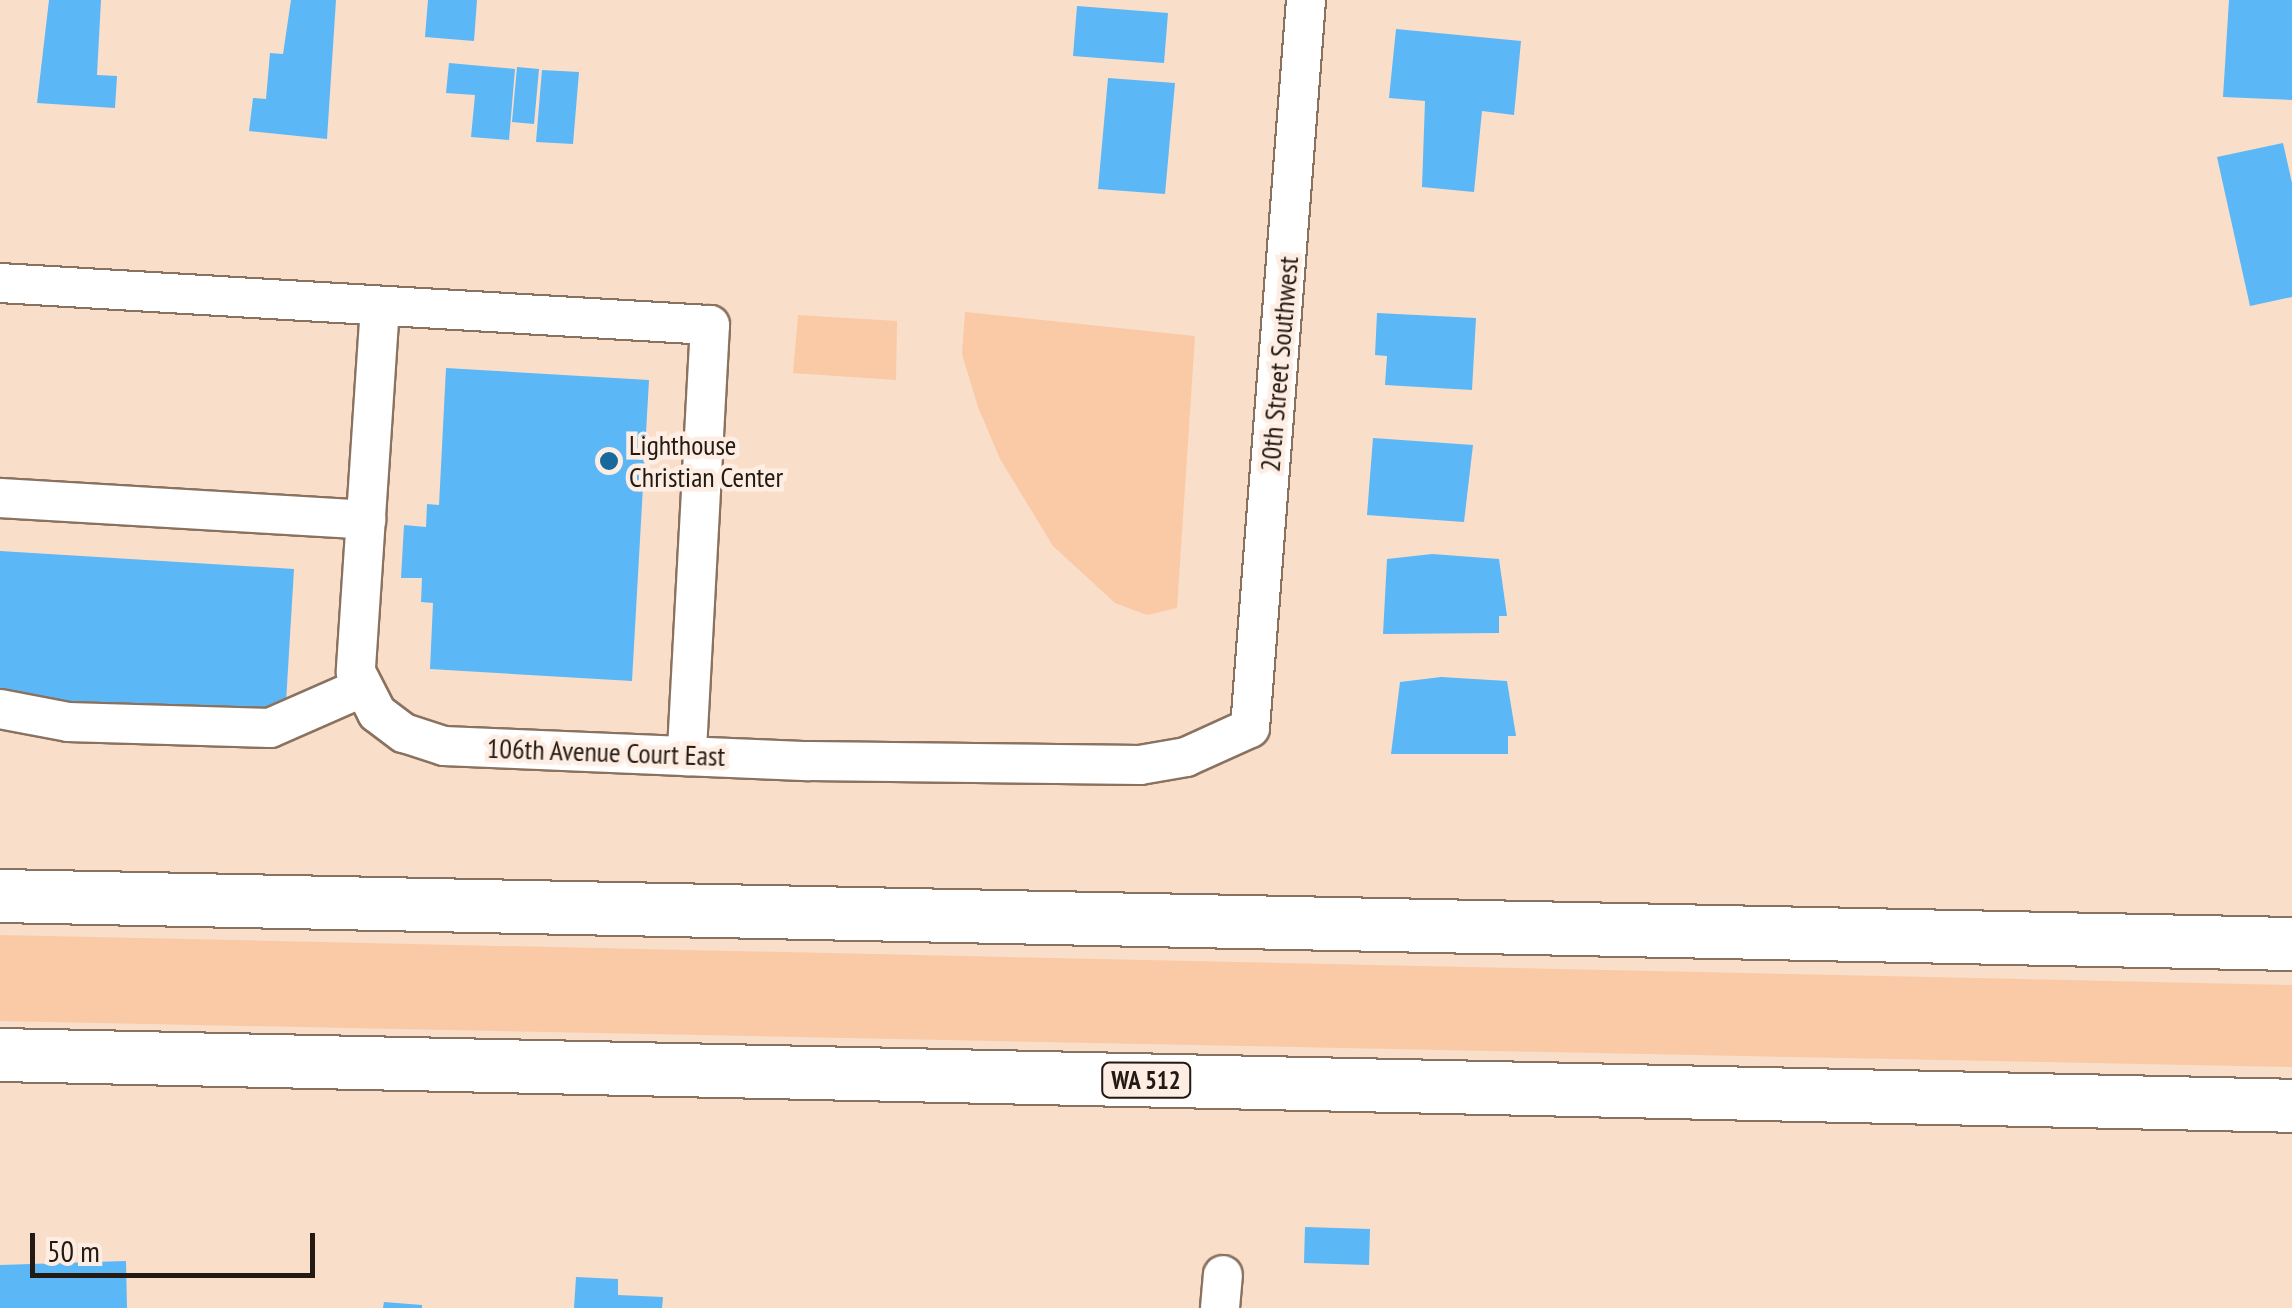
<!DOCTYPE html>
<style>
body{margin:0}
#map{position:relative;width:2292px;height:1308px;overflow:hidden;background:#f9deca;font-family:"PT Sans Narrow",sans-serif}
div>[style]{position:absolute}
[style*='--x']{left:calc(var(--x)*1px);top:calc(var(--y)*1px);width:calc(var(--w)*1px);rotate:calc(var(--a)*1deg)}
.green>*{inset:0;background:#fac9a6}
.building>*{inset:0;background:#5cb7f7}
.roads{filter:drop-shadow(2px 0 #8a7260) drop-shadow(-2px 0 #8a7260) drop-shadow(0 2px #8a7260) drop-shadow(0 -2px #8a7260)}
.minor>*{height:38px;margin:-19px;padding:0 19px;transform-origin:19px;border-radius:19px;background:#fff}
.highway>*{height:52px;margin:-26px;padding:0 26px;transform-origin:26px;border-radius:26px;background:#fff}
.dots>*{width:28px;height:28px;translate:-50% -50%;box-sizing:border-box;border:5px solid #feede2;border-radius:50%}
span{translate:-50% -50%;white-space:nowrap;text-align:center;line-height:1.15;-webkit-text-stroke:9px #feede2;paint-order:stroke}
.shield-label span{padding:2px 8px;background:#feede2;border:2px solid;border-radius:8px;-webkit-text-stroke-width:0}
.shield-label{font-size:25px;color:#231a13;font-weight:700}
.street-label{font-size:28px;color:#231a13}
.poi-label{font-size:28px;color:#231a13}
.left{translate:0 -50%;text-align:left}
.scale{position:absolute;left:30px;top:1233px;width:285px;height:45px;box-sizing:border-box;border:5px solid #231a13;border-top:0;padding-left:12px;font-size:30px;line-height:35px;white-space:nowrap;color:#231a13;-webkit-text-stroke:8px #feede2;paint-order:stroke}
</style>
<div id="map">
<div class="green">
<div style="clip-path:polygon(965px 312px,1195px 336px,1177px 608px,1147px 615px,1115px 603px,1053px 546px,1000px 459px,978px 407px,962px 354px)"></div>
<div style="clip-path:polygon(798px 315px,897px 321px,896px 380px,793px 373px)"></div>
<div style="clip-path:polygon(0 935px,2292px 985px,2292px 1067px,0 1021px)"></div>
</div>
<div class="building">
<div style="clip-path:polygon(49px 0,101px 0,97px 75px,117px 76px,115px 108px,37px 103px)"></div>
<div style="clip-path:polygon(291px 0,336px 0,327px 139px,249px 131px,253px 98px,266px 99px,270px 53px,283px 54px)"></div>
<div style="clip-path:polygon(428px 0,477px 0,474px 41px,425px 37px)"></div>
<div style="clip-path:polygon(2229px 0,2292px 0,2292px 100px,2223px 97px)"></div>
<div style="clip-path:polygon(1077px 6px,1168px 13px,1164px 63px,1073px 56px)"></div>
<div style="clip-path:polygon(1396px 29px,1521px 41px,1514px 115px,1482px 111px,1474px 192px,1422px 187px,1425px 101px,1389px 98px)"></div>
<div style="clip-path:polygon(449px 63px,515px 69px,509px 140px,471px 137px,475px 95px,446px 93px)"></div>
<div style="clip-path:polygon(517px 67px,539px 69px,534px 124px,512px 122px)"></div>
<div style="clip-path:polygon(542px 70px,579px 72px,573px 144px,536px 142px)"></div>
<div style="clip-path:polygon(1108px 78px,1175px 83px,1165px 194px,1098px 189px)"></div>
<div style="clip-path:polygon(2283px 143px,2292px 183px,2292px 297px,2250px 306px,2217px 157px)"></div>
<div style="clip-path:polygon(1377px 313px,1476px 318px,1472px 390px,1385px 385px,1387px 356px,1375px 355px)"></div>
<div style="clip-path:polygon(446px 368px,649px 380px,632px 681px,430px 669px,433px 603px,421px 602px,422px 578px,401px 578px,404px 525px,426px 527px,427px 504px,439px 505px)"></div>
<div style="clip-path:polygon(1373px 438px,1473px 445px,1464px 522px,1367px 515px)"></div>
<div style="clip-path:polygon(0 551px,294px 569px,285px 719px,0 701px)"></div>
<div style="clip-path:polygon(1432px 554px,1499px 559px,1507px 616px,1499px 616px,1499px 633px,1383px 634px,1387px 559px)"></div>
<div style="clip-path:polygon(1441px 677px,1507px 681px,1516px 736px,1508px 736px,1508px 754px,1391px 754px,1400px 682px)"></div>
<div style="clip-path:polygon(1305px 1227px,1370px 1229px,1369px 1265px,1304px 1263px)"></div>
<div style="clip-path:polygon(126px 1261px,127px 1308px,0 1308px,0 1265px)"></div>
<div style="clip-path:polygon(576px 1277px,618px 1279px,618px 1295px,663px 1297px,662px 1308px,574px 1308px)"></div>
<div style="clip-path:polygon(384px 1302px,422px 1305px,422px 1308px,383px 1308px)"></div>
</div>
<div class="roads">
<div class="minor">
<div style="--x:0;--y:283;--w:711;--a:3.39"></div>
<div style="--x:710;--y:325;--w:432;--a:93.1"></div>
<div style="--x:380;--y:306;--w:367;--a:93.8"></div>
<div style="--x:356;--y:672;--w:46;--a:62.9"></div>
<div style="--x:377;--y:713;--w:34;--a:37"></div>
<div style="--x:404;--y:733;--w:42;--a:18"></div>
<div style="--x:444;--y:746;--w:365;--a:2.4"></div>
<div style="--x:809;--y:761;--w:331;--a:0.7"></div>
<div style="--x:1140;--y:765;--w:47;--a:-9.9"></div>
<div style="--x:1186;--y:757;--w:70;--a:-24.4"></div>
<div style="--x:1250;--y:728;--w:730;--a:-85.6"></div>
<div style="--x:0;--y:498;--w:367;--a:3.4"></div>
<div style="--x:0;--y:709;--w:69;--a:10.8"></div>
<div style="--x:68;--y:722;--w:202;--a:1.7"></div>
<div style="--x:270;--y:728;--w:97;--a:-23.7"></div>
<div style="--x:1220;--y:1308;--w:33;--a:-85"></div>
</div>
<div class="highway">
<div style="--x:0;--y:896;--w:2293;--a:1.2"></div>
<div style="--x:0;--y:1055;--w:2293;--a:1.27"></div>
</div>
</div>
<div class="dots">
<div style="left:609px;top:461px;background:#16699a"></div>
</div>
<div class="shield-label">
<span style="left:1146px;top:1080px">WA 512</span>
</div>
<div class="street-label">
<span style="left:1279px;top:364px;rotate:-85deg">20th Street Southwest</span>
<span style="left:606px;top:752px;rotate:2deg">106th Avenue Court East</span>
</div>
<div class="poi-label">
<span class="left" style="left:629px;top:461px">Lighthouse<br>Christian Center</span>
</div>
<div class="scale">50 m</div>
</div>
